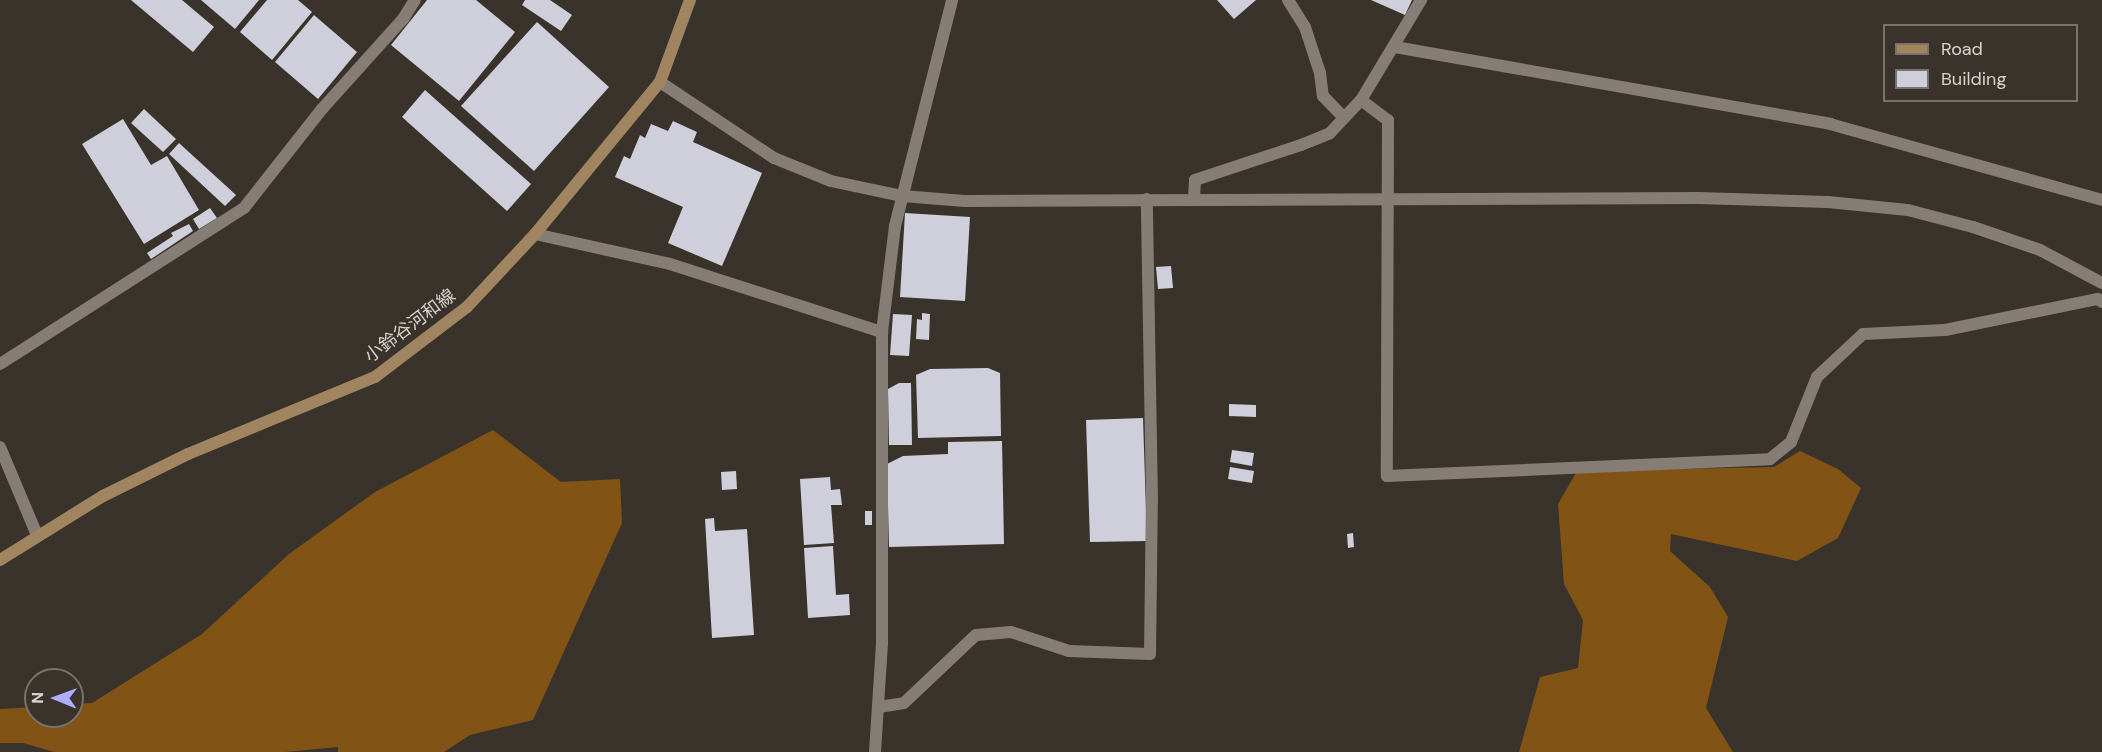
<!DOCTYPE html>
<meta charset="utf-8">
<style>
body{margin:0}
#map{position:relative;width:2102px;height:752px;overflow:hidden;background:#39332b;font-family:"DM Sans","Noto Sans JP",sans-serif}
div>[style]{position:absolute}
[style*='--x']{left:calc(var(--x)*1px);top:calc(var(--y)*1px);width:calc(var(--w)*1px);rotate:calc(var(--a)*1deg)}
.forest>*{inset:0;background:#815416}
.building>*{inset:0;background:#cecfda}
.minor>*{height:12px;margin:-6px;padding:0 6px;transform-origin:6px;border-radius:6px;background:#867e76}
.tertiary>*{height:12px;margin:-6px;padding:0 6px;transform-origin:6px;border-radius:6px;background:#867e76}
.secondary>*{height:12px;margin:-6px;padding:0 6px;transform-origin:6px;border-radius:6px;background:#a18561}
span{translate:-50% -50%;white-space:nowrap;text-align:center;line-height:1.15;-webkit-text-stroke:6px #39332b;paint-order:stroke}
.street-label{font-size:18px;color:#d8d4cf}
.legend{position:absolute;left:1883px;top:24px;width:195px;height:78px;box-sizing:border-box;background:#39332b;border:2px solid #79736d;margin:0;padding:8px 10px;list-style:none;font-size:18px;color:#d8d4cf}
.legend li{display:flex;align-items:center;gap:12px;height:30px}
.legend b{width:30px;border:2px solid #79736d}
.north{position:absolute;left:24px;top:668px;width:60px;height:60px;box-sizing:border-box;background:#39332b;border:2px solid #79736d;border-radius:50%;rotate:271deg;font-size:16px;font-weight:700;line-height:24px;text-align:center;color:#d8d4cf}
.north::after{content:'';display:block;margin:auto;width:21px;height:27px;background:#aeaefb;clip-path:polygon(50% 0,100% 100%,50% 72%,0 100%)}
</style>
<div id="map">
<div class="forest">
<div style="clip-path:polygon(493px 430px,561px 482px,620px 479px,622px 523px,533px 720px,470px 735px,444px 752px,338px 752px,338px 747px,285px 752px,54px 752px,23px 743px,0 743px,0 709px,36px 707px,36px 716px,72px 716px,72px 704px,92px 703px,202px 634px,289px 554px,375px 492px)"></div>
<div style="clip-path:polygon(1800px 451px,1838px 469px,1861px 488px,1838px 538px,1797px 561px,1671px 534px,1670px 551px,1710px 587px,1728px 617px,1706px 708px,1733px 752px,1519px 752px,1540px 677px,1578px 668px,1583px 620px,1564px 584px,1558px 504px,1577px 471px,1774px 467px)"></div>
</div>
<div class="building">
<div style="clip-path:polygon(131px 0,182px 0,214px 27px,193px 52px)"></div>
<div style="clip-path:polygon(201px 0,259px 0,235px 29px)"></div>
<div style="clip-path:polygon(267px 0,298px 0,312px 12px,272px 60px,240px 32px)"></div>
<div style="clip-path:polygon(427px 0,476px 0,515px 32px,459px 101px,391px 45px)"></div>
<div style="clip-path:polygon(525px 0,550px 0,572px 15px,561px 31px,522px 5px)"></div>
<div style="clip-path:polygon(1217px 0,1256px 0,1234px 19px)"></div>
<div style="clip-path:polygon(1371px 0,1412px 0,1405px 15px)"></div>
<div style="clip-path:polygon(314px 15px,357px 52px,318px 99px,275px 62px)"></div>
<div style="clip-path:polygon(537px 22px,609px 87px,534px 171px,461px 106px)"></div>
<div style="clip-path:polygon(425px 90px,531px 184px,507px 211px,402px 117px)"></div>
<div style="clip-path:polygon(144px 109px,176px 139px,163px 152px,131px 123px)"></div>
<div style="clip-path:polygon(123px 119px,151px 165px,167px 156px,199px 210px,144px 244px,82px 144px)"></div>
<div style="clip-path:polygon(673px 121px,697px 132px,693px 142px,762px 173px,722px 266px,668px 243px,683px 207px,615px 177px,624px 156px,630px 159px,640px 135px,645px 138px,651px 124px,668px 131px)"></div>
<div style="clip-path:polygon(179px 143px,236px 195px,225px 206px,169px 154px)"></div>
<div style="clip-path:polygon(210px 208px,217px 218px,199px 229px,193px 219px)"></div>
<div style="clip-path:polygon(905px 213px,970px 217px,965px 301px,900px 297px)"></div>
<div style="clip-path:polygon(189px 224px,193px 231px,151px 259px,147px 253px,173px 236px,171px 233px)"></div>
<div style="clip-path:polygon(1171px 266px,1173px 288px,1158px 289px,1156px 267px)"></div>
<div style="clip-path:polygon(922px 313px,930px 314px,929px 340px,916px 339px,917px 319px,922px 320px)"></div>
<div style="clip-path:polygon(893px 314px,912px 315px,909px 356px,890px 355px)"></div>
<div style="clip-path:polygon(988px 368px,1000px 373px,1001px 436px,918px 438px,916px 375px,930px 369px)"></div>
<div style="clip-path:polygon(899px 383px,911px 383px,912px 445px,889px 445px,888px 389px)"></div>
<div style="clip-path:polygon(1229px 404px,1256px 405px,1256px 417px,1229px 416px)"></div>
<div style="clip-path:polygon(1143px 418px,1147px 541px,1090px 542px,1086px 420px)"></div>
<div style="clip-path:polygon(1002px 441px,1004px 544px,889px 547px,887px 464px,903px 456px,948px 454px,948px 442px)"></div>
<div style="clip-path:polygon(1232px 450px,1254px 453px,1252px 466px,1230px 462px)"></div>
<div style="clip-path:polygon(1230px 467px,1254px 471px,1252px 483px,1228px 479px)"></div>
<div style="clip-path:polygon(736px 471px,737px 489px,722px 490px,721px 472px)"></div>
<div style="clip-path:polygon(830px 477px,831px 490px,840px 489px,842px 505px,831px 505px,834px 543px,804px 545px,800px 479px)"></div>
<div style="clip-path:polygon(865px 511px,872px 511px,872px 525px,865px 525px)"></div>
<div style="clip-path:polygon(714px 518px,715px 531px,747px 529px,754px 635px,712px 638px,705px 519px)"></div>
<div style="clip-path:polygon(1353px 533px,1354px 547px,1348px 548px,1347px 534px)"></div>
<div style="clip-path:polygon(833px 546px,836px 595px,849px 594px,850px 615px,808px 618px,804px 548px)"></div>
</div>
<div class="minor">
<div style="--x:1288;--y:0;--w:32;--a:58"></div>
<div style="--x:1305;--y:27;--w:48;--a:71.9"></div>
<div style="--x:1320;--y:73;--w:23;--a:83"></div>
<div style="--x:1323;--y:96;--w:30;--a:46"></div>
<div style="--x:1395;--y:47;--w:442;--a:10"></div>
<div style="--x:1830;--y:124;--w:282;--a:15.6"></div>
<div style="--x:1361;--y:100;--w:34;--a:37"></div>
<div style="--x:1388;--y:120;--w:356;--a:90.2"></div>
<div style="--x:1387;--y:476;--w:383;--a:-2.5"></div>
<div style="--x:1770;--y:459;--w:27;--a:-39"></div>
<div style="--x:1791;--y:442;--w:70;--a:-68.2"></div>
<div style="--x:1817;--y:377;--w:63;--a:-43.1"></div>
<div style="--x:1863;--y:334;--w:82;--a:-2.8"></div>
<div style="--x:1945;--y:330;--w:156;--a:-11.5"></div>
<div style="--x:2098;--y:299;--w:5;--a:37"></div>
<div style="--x:1194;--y:199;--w:19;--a:-87"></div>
<div style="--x:1195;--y:180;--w:112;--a:-18.3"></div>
<div style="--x:1301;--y:145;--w:31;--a:-22"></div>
<div style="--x:1330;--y:133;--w:45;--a:-46.8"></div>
<div style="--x:1361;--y:100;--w:117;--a:-59"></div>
<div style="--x:535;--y:234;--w:138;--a:12.5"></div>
<div style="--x:670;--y:264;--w:223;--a:17.8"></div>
<div style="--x:0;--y:364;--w:290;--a:-32.6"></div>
<div style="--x:244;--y:208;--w:126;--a:-51.8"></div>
<div style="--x:322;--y:109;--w:121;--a:-48"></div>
<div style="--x:403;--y:19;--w:22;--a:-58"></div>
<div style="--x:0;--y:447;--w:95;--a:67.2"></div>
<div style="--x:879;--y:707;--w:25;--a:-9"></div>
<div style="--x:904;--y:703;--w:99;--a:-43.4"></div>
<div style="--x:976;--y:635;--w:35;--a:-5"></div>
<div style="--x:1011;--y:632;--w:61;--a:18.1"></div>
<div style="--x:1069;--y:651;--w:81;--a:2.1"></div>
<div style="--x:1150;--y:654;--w:154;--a:-89.3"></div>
<div style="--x:1152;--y:500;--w:301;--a:-91"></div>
<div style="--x:875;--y:752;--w:109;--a:-86.3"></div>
<div style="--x:882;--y:643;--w:311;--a:-90"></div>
<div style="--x:882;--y:332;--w:107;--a:-83"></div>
<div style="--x:895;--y:226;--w:233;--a:-75.8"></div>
</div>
<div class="tertiary">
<div style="--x:660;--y:82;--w:137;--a:33.7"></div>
<div style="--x:774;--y:158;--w:61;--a:22"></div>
<div style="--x:831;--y:181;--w:73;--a:11.9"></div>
<div style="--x:902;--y:196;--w:63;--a:4.5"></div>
<div style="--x:965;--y:201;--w:734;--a:-0.23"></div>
<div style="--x:1699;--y:198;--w:129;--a:1.8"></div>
<div style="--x:1828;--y:202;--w:80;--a:5.7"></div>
<div style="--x:1908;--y:210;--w:67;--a:14.7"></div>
<div style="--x:1973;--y:227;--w:71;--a:18.9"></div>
<div style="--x:2040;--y:250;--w:70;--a:28"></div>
</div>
<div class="secondary">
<div style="--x:0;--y:560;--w:121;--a:-31.9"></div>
<div style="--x:103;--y:496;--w:95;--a:-26.3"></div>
<div style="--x:188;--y:454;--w:202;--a:-22.4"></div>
<div style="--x:375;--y:377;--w:116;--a:-37.3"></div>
<div style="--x:467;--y:307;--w:100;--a:-47"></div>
<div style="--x:535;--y:234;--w:197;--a:-50.6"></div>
<div style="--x:660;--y:82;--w:87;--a:-69.9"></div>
</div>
<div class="street-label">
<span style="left:410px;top:326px;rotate:-37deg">小鈴谷河和線</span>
</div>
<ul class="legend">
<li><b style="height:8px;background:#a18561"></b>Road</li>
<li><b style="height:16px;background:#cecfda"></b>Building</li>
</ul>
<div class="north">N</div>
</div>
